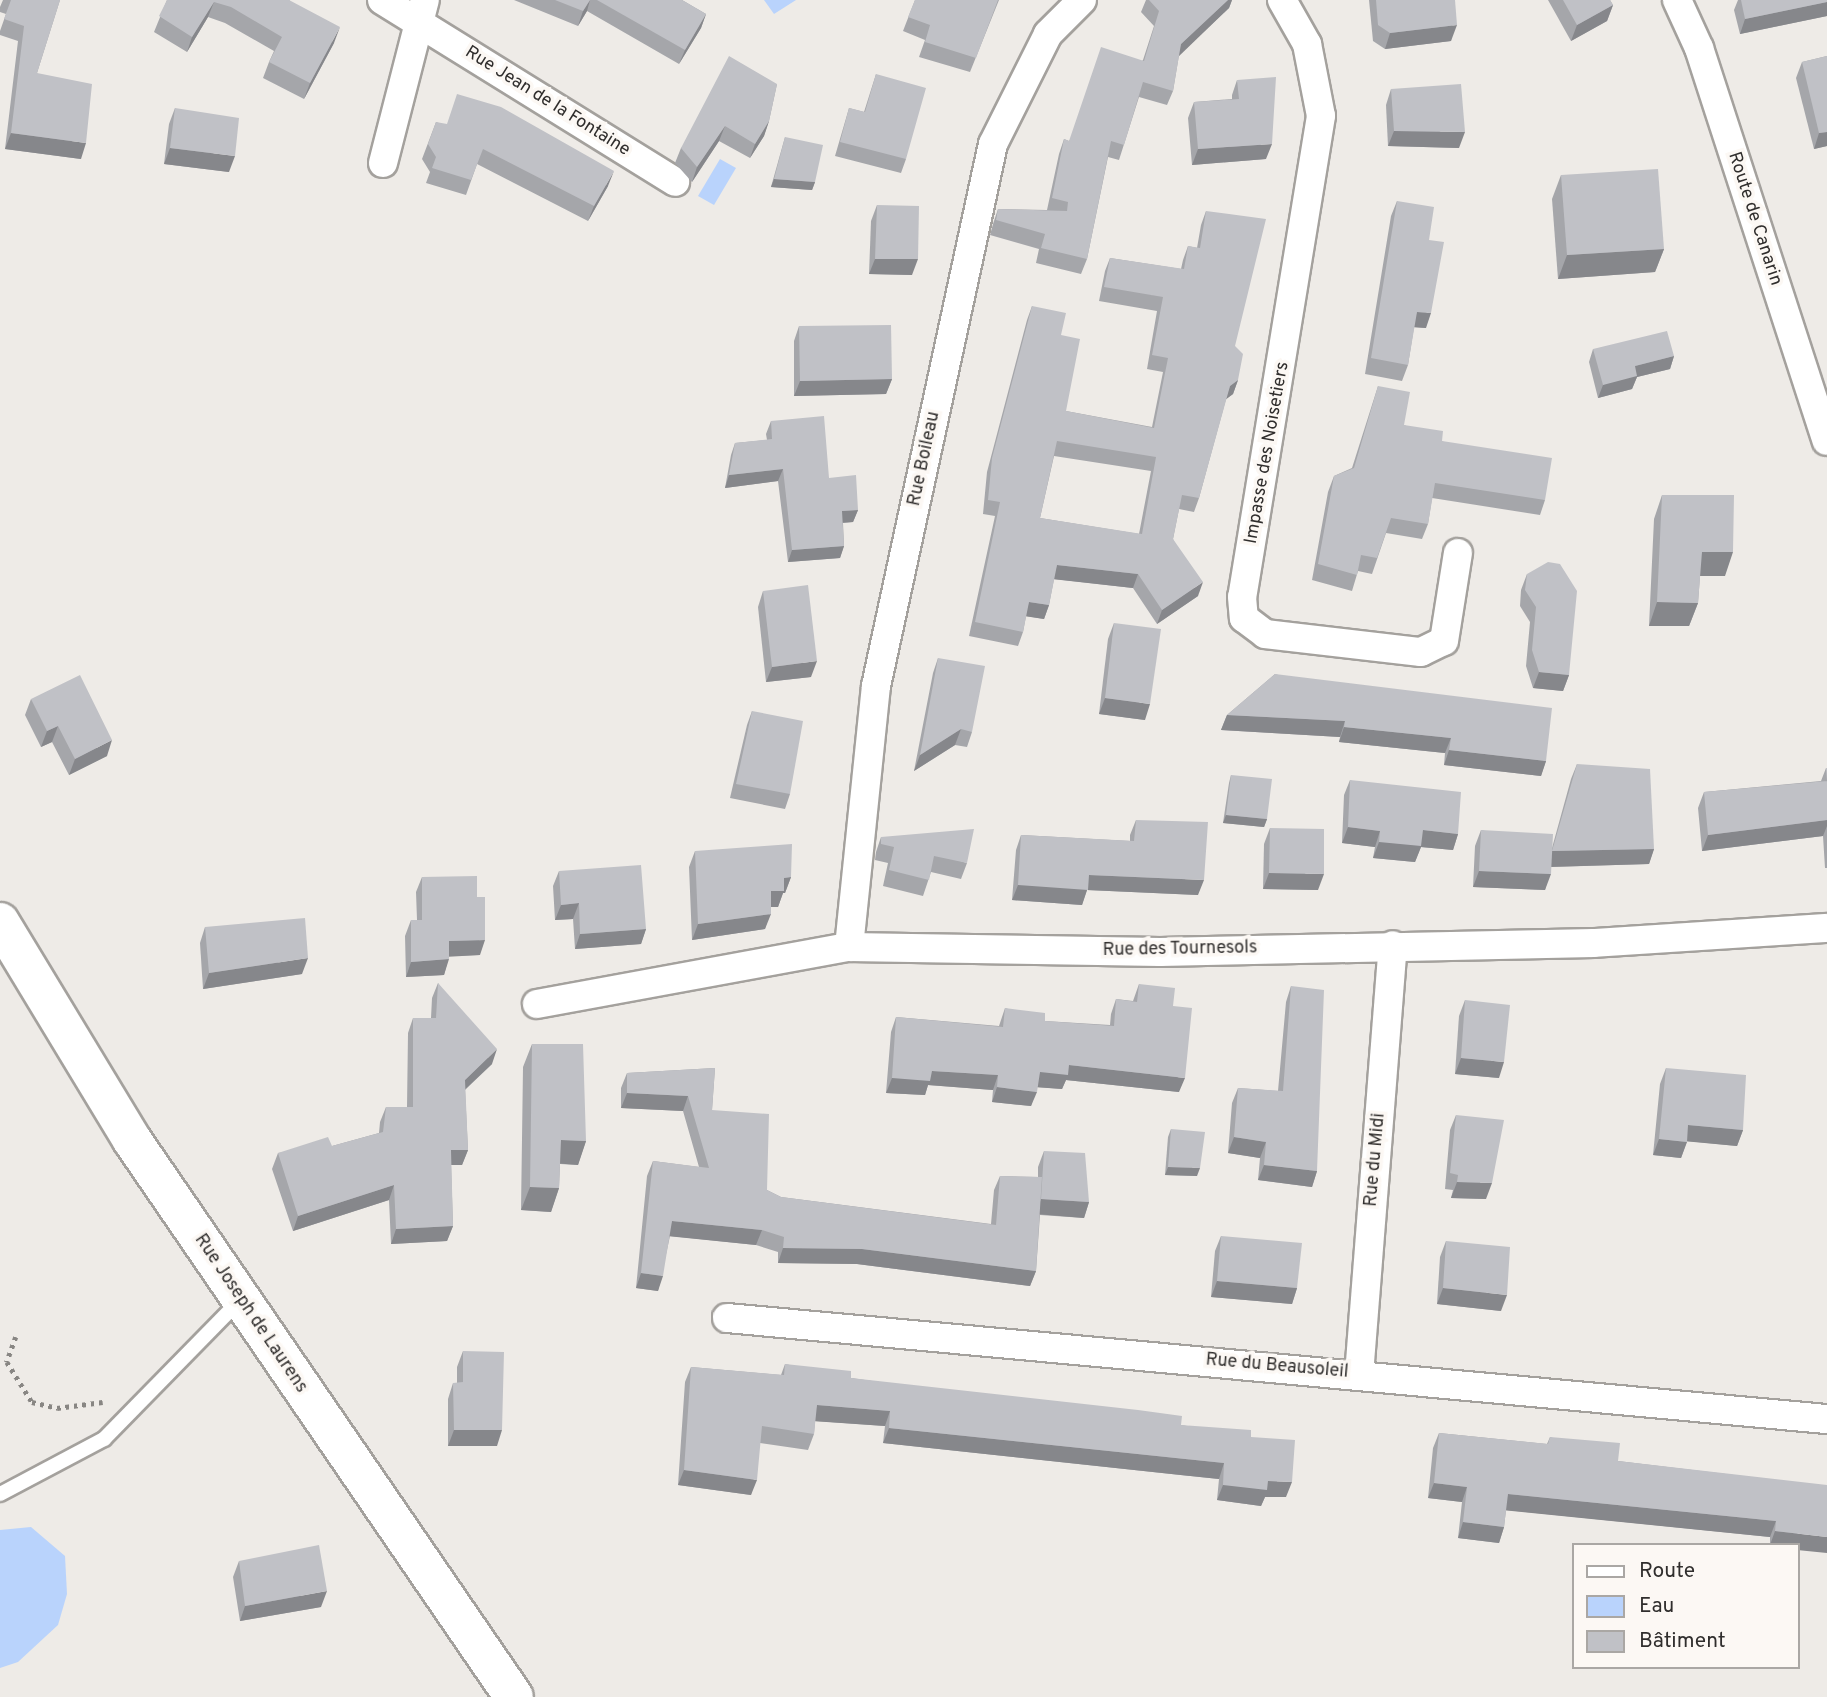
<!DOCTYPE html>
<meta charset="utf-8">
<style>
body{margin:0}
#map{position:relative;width:1827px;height:1697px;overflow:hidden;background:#eeebe7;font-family:Overpass,sans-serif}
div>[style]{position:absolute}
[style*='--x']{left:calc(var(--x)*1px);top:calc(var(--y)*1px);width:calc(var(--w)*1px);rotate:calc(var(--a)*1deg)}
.water>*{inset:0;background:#b9d3fc}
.path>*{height:4.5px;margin-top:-2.25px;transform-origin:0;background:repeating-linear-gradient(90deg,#888683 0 3.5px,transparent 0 8.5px)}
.roads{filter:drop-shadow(2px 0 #a4a19d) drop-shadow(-2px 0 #a4a19d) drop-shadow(0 2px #a4a19d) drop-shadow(0 -2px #a4a19d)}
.lane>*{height:14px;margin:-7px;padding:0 7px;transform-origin:7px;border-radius:7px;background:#fff}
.street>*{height:28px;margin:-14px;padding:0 14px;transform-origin:14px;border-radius:14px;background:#fff}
.secondary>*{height:38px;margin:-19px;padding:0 19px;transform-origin:19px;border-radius:19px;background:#fff}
.wall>*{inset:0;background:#a5a6aa}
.shaded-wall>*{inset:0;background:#86878b}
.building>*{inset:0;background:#c0c1c6}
span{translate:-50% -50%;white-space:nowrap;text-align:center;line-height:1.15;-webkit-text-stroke:7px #fcf8f4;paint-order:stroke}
.street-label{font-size:18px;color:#302e2d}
.legend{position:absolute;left:1572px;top:1543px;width:228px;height:126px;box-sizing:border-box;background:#fcf8f4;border:2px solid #aaa7a4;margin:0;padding:9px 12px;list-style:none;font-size:21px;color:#302e2d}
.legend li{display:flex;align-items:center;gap:14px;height:35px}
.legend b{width:35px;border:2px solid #aaa7a4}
</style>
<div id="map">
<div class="water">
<div style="clip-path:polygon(764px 0,796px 0,774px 14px)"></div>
<div style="clip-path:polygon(720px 159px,736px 168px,714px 205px,698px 196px)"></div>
<div style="clip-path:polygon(31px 1527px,65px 1556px,67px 1594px,58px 1625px,18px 1662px,0 1668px,0 1530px)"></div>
</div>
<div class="path">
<div style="--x:16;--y:1337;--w:27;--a:110"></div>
<div style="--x:7;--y:1362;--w:47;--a:58"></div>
<div style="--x:32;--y:1402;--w:26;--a:13"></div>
<div style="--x:57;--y:1408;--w:46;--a:-7.4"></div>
</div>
<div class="roads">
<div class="lane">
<div style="--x:0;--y:1494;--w:118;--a:-27.9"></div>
<div style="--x:104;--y:1439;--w:193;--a:-45.6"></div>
</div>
<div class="street">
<div style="--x:382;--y:0;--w:345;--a:31.8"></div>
<div style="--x:1282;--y:0;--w:51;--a:60.4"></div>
<div style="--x:1307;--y:44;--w:73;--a:79"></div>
<div style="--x:1321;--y:116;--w:487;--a:99.3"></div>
<div style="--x:1242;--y:597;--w:21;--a:85"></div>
<div style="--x:1244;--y:618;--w:26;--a:37"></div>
<div style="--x:1265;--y:634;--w:157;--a:6.6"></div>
<div style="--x:1421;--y:652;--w:25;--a:-26"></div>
<div style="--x:1444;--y:641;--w:89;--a:-81"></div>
<div style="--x:1677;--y:0;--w:53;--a:65.4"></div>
<div style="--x:1699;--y:48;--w:413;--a:72"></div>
<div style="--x:383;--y:163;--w:168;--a:-75.6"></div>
<div style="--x:849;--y:947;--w:262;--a:-84.1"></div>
<div style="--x:876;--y:686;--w:554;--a:-77.82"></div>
<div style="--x:993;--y:144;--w:123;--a:-63.4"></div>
<div style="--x:1048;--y:34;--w:48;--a:-45"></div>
<div style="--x:537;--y:1004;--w:317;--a:-10.4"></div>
<div style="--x:849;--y:947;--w:311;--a:0.9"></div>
<div style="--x:1160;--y:952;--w:434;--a:-1.2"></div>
<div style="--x:1594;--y:943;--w:233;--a:-3.7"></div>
<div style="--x:727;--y:1318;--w:1105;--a:5.25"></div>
<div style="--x:1359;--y:1375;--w:431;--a:-85.5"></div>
</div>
<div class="secondary">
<div style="--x:0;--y:922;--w:255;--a:58.8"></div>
<div style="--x:132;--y:1140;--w:675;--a:55.56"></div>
</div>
</div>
<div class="wall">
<div style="clip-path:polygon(3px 0,60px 0,37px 73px,81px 159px,5px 149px,18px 41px,0 35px,0 31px,6px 14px,0 12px,0 7px)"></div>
<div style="clip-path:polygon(167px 0,289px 0,334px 43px,304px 99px,263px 78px,269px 62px,274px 51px,225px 23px,208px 17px,187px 52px,154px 32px)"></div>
<div style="clip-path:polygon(514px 0,682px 0,706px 14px,701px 28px,679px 64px,587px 11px,578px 26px)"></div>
<div style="clip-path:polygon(915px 0,999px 0,970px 72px,919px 57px,925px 40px,903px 31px)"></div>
<div style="clip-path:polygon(1146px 0,1232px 0,1229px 8px,1179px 55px,1173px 91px,1167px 105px,1139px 97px,1119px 160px,1108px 157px,1087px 259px,1081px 274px,1036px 263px,1039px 249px,990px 235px,993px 224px,998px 209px,1047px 210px,1059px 154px,1064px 139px,1069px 141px,1143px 60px,1154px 26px,1141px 12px)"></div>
<div style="clip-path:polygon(1369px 0,1455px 0,1451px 41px,1385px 49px,1373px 41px)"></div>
<div style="clip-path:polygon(1548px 0,1610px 0,1613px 5px,1607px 21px,1571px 41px)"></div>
<div style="clip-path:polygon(1738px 0,1827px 0,1827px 16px,1740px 34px,1734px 10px)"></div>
<div style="clip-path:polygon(1827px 56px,1827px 146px,1814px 149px,1796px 78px,1802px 62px)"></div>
<div style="clip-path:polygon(876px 74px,906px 159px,901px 173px,835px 156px,849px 108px,864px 112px)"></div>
<div style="clip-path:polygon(1237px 80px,1266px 159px,1192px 165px,1188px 118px,1194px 102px,1232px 99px,1232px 95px)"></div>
<div style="clip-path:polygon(777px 84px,769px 121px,764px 136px,750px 158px,719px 141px,692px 182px,675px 163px,681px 148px)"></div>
<div style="clip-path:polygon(1391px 89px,1459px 148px,1388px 146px,1386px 105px)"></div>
<div style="clip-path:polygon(175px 108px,229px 172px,164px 164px,169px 124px)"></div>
<div style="clip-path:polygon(436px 122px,608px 186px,588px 221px,477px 164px,466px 195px,426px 183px,430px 172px,422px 159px)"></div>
<div style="clip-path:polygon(785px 137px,815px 182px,812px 190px,771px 187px)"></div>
<div style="clip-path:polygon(1561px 175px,1664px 249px,1655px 272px,1558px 279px,1552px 199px)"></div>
<div style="clip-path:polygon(1397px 201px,1429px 240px,1426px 328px,1414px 327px,1408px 365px,1402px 381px,1365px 374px,1391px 216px)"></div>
<div style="clip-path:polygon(877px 205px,912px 275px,869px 274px,871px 221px)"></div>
<div style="clip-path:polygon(evenodd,1206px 211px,1235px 346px,1238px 380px,1233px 394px,1226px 399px,1199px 498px,1194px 512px,1179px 509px,1173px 539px,1198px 596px,1157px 624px,1133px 588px,1054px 579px,1049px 605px,1044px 619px,1026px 616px,1023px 632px,1018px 646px,969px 636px,995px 516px,983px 514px,987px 472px,1027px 320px,1032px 306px,1061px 335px,1066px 411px,1152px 427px,1163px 372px,1147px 369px,1157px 311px,1099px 301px,1105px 271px,1110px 258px,1181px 269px,1183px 260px,1188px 246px,1197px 248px,1201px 225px,1206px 211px,1054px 456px,1151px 471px,1139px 534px,1040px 518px,1054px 456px)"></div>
<div style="clip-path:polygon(799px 326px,892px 379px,886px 394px,794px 396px,794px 341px)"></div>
<div style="clip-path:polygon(1593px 349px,1674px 356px,1670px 369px,1637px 377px,1632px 389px,1598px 398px,1589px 362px)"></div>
<div style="clip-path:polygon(1378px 386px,1404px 425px,1442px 441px,1545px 500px,1540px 515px,1432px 498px,1428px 524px,1422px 539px,1386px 533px,1372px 574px,1358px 571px,1352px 591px,1312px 580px,1328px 492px,1334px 476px,1352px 468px)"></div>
<div style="clip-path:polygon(771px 421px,829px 478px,858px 510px,853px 522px,843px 523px,844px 546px,840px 558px,788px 562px,778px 481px,725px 488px,731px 455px,735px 443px,767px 440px,766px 434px)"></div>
<div style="clip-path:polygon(1662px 495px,1725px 576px,1700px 576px,1698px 603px,1689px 626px,1649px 626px,1654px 519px)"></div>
<div style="clip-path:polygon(1527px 574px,1569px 675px,1563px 691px,1533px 688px,1526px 666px,1530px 622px,1520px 606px,1521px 590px)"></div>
<div style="clip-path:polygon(763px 591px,811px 677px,766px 682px,758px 607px)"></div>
<div style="clip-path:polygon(1114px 623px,1145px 720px,1099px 714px,1108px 639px)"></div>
<div style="clip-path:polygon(938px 658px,972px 732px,967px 747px,955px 745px,914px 771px,933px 673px)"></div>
<div style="clip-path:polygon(1275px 674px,1546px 761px,1541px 776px,1444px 765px,1445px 753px,1339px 742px,1340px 737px,1221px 730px,1227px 715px)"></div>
<div style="clip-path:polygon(31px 699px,107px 756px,69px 775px,52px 742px,41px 747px,25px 715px)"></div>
<div style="clip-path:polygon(752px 711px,790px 794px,785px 809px,730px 798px,747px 725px)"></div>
<div style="clip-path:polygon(1577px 764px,1654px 849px,1649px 864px,1551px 867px,1545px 890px,1473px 887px,1475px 846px,1481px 830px,1552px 848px,1571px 779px)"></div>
<div style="clip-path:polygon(1826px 768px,1827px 768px,1827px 868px,1825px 868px,1823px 836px,1702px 851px,1698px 808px,1704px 792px,1821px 781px)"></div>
<div style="clip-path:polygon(1231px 775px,1267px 819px,1264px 827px,1223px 823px,1229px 783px)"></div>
<div style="clip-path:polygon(1350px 780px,1458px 834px,1453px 850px,1421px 847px,1415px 862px,1373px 858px,1375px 847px,1342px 843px,1344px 795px)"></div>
<div style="clip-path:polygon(1136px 820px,1198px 895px,1087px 890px,1082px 905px,1012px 900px,1016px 850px,1021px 835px,1130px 841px,1130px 835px)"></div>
<div style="clip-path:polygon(1270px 828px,1318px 890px,1263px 889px,1264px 844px)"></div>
<div style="clip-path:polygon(881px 837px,967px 863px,961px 879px,931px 872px,923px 896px,883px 886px,888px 863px,875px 860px,876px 852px)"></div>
<div style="clip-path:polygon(695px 851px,791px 877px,785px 893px,783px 893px,778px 907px,771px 907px,765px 929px,692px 940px,689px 867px)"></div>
<div style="clip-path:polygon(559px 871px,646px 929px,641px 944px,575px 949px,573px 919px,555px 920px,553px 886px)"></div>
<div style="clip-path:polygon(422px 877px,477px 897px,480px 955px,449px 956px,444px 975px,406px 977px,405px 936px,411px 920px,417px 920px,416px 892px)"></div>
<div style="clip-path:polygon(205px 927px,302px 974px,203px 989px,200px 943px)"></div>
<div style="clip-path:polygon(438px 983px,492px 1064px,465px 1090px,468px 1150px,462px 1165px,451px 1165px,453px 1226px,447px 1241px,391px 1244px,389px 1200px,293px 1231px,272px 1169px,278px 1153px,332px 1146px,379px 1133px,380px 1122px,386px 1107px,407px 1107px,408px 1033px,413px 1018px,431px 1018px,432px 998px)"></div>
<div style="clip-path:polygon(1139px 984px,1173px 1006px,1179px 1092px,1066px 1080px,1062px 1089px,1037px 1087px,1031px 1106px,992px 1102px,993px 1090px,928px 1085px,925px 1095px,886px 1093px,891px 1032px,896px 1017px,999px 1026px,1005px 1008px,1045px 1021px,1110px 1025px,1111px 1014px,1116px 999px,1133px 1001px)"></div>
<div style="clip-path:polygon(1291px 986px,1317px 1171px,1312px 1187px,1258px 1180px,1260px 1158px,1228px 1153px,1232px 1103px,1238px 1088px,1278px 1091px,1286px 1002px)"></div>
<div style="clip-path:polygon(1465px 1000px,1499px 1078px,1455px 1074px,1459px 1016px)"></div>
<div style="clip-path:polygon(532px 1044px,586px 1141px,578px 1165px,560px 1164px,559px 1188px,551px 1212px,521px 1210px,523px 1067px)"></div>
<div style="clip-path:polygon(715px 1068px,712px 1110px,767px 1190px,781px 1197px,991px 1224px,994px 1190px,1000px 1176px,1038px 1177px,1038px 1167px,1044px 1151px,1089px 1202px,1084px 1218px,1040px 1215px,1036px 1271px,1030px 1286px,857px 1264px,778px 1263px,778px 1252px,756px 1245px,670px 1236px,658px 1291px,636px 1288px,647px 1176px,653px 1161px,699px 1167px,683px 1111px,621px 1108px,621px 1088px,627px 1073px)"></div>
<div style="clip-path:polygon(1666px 1068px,1743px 1130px,1737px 1146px,1687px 1141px,1681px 1158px,1653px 1155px,1660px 1084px)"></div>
<div style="clip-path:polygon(1456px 1115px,1486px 1199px,1451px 1198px,1453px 1190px,1445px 1189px,1450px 1130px)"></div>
<div style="clip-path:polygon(1171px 1129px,1197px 1176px,1165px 1175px,1168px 1137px)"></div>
<div style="clip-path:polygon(1221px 1236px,1297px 1288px,1292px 1304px,1211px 1297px,1215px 1251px)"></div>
<div style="clip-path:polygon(1446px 1241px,1501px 1311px,1437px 1304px,1440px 1257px)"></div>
<div style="clip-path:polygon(463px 1351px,497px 1446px,448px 1446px,448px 1399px,453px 1383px,457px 1383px,457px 1367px)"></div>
<div style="clip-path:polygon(785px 1364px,851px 1378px,1181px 1425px,1251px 1437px,1286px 1497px,1265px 1497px,1261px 1506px,1217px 1500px,1219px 1479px,883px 1443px,885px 1426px,815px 1421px,814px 1434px,808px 1450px,760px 1443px,751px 1495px,678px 1485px,685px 1382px,691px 1367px,781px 1375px)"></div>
<div style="clip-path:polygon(1439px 1433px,1547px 1444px,1550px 1437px,1618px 1461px,1800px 1483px,1797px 1545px,1770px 1545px,1770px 1537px,1506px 1510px,1504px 1527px,1499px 1543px,1458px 1538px,1462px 1502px,1428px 1498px,1433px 1448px)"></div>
<div style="clip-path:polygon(239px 1561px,321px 1607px,240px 1621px,233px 1577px)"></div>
</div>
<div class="shaded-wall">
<div style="clip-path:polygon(590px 0,587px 11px,578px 26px,583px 11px)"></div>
<div style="clip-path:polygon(1228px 0,1232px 0,1229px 8px,1176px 59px,1181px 44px)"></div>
<div style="clip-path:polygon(214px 2px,208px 17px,187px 52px,192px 37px)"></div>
<div style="clip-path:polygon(1827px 2px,1827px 16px,1740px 34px,1745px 19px)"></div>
<div style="clip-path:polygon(1613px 5px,1607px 21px,1571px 41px,1577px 25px)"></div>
<div style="clip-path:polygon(706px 14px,701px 28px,679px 64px,685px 50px)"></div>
<div style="clip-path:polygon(1457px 25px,1451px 41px,1385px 49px,1390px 33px)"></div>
<div style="clip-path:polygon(340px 27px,334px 43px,304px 99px,310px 83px)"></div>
<div style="clip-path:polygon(769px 121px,764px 136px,750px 158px,755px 144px)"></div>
<div style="clip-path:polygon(725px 126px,719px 141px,692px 182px,697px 167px)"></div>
<div style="clip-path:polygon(1394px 131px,1465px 132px,1459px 148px,1388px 146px)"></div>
<div style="clip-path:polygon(1827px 132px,1827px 146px,1814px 149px,1819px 133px)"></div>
<div style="clip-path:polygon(11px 133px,86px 143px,81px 159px,5px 149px)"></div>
<div style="clip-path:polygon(1272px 144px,1266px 159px,1192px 165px,1198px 149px)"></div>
<div style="clip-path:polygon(170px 148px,235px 156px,229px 172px,164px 164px)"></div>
<div style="clip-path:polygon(614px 171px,608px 186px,588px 221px,594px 206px)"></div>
<div style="clip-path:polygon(774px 179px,815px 182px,812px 190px,771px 187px)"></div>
<div style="clip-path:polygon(1664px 249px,1655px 272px,1558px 279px,1567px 255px)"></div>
<div style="clip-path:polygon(875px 259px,918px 259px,912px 275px,869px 274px)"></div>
<div style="clip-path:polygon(1417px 312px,1431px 313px,1426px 328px,1411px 327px)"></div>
<div style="clip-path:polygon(1674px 356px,1670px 369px,1637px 377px,1632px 389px,1598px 398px,1603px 385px,1635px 366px)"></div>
<div style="clip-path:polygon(892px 379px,886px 394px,794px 396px,800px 381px)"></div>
<div style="clip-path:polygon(1238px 380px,1233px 394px,1225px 400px,1230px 386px)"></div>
<div style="clip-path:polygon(783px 469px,778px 481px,725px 488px,729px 475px)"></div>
<div style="clip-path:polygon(858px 510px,853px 522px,838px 523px,842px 511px)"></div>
<div style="clip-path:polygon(844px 546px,840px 558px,788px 562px,792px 550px)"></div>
<div style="clip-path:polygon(1702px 552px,1733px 552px,1725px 576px,1693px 576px)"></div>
<div style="clip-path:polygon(1057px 565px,1138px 574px,1133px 588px,1052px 579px)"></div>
<div style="clip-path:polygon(1203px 582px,1198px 596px,1157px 624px,1162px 610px)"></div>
<div style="clip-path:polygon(1029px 602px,1049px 605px,1044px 619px,1024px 616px)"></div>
<div style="clip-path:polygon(1657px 602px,1698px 603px,1689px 626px,1649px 626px)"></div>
<div style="clip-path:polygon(817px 661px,811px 677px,766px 682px,772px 667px)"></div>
<div style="clip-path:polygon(1539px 672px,1569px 675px,1563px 691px,1533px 688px)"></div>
<div style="clip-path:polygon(1105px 698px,1150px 704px,1145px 720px,1099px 714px)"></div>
<div style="clip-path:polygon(1227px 715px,1345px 721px,1340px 737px,1221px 730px)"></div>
<div style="clip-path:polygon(58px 726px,52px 742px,41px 747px,47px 731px)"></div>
<div style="clip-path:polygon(1344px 727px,1451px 738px,1445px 753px,1339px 742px)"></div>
<div style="clip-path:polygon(961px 729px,955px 745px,914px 771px,920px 755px)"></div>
<div style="clip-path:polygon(112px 740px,107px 756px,69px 775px,75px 759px)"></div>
<div style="clip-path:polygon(1449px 750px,1546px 761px,1541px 776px,1444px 765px)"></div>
<div style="clip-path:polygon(1226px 815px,1267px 819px,1264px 827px,1223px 823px)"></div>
<div style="clip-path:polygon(1827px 820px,1827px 826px,1823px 836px,1702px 851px,1708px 835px)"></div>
<div style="clip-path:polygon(1348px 827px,1380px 831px,1375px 847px,1342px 843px)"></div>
<div style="clip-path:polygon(1423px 830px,1458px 834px,1453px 850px,1421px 847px,1415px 862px,1373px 858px,1379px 842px)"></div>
<div style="clip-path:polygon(1654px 849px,1649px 864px,1547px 867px,1552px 851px)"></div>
<div style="clip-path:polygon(1479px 871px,1551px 874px,1545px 890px,1473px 887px)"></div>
<div style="clip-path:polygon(1269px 873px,1324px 874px,1318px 890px,1263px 889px)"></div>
<div style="clip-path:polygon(1089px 875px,1204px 880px,1198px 895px,1087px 890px,1082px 905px,1012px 900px,1018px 885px)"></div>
<div style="clip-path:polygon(791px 877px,785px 893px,783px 893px,778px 907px,766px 907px,771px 891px,784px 878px)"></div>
<div style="clip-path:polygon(579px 903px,573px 919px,555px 920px,561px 905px)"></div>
<div style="clip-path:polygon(771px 914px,765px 929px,692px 940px,698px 924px)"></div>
<div style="clip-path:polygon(646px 929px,641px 944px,575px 949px,580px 934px)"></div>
<div style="clip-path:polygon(485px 940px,480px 955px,444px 957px,449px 941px)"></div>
<div style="clip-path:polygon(308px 958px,302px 974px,203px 989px,209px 973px)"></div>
<div style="clip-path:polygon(449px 959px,444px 975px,406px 977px,411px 962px)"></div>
<div style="clip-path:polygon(497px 1049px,492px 1064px,459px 1095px,465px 1080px)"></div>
<div style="clip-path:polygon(1461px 1058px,1504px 1062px,1499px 1078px,1455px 1074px)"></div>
<div style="clip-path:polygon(1069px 1065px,1185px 1078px,1179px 1092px,1066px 1080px,1062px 1089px,1034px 1087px,1040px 1072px)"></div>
<div style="clip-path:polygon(932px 1071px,998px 1075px,993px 1090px,928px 1085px,925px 1095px,886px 1093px,892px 1078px)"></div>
<div style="clip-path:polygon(997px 1087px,1037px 1092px,1031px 1106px,992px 1102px)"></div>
<div style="clip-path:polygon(627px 1093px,688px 1096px,683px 1111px,621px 1108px)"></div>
<div style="clip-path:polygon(1688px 1125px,1743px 1130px,1737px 1146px,1683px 1141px)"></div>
<div style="clip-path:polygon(1234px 1137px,1266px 1142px,1260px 1158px,1228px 1153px)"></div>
<div style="clip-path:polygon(1659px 1139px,1687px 1142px,1681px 1158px,1653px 1155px)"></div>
<div style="clip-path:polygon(561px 1140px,586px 1141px,578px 1165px,553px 1163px)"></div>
<div style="clip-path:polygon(451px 1150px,468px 1150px,462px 1165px,445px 1165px)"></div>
<div style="clip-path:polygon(1264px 1165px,1317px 1171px,1312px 1187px,1258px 1180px)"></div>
<div style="clip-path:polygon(1168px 1167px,1200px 1168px,1197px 1176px,1165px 1175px)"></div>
<div style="clip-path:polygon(1457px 1182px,1492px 1183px,1486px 1199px,1451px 1198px)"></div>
<div style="clip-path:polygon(394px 1185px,389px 1200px,293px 1231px,298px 1216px)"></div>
<div style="clip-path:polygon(530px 1187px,559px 1188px,551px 1212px,521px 1210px)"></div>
<div style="clip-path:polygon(1041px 1199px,1089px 1202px,1084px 1218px,1036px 1214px)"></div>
<div style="clip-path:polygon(672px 1221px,762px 1230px,756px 1245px,667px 1236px)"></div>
<div style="clip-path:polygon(453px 1226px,447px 1241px,391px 1244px,396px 1229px)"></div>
<div style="clip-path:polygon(783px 1248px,862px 1249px,1036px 1271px,1030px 1286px,857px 1264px,778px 1263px)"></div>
<div style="clip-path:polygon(641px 1273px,663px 1276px,658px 1291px,636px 1288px)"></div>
<div style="clip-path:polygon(1217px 1281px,1297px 1288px,1292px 1304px,1211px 1297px)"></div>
<div style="clip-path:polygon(1443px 1288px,1507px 1295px,1501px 1311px,1437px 1304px)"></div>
<div style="clip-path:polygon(817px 1405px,890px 1411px,885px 1426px,812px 1421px)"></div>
<div style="clip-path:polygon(889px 1428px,1224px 1463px,1219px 1479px,883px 1443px)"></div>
<div style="clip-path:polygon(454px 1430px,502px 1430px,497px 1446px,448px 1446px)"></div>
<div style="clip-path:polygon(684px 1470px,757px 1480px,751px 1495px,678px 1485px)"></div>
<div style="clip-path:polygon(1268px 1481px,1292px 1482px,1286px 1497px,1265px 1497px,1261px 1506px,1217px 1500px,1223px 1485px)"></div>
<div style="clip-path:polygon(1434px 1483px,1467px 1487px,1462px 1502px,1428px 1498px)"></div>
<div style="clip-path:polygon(1508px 1494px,1776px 1521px,1770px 1537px,1502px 1510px)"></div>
<div style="clip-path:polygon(1463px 1522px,1504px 1527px,1499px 1543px,1458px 1538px)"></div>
<div style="clip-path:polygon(1775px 1531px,1827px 1537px,1827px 1553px,1797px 1550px,1797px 1545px,1770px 1545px)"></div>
<div style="clip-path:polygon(327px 1591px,321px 1607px,240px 1621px,245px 1606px)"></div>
</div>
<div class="building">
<div style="clip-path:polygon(11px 0,60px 0,37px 73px,92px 84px,86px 143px,11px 133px,24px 26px,4px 19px)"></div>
<div style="clip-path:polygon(167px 0,289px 0,340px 27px,310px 83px,269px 62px,282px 37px,231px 7px,214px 2px,192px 37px,159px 16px)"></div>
<div style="clip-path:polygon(555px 0,590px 0,583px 11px)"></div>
<div style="clip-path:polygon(597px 0,682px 0,706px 14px,685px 50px)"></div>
<div style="clip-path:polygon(915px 0,998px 0,976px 58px,925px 42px,930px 25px,908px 17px)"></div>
<div style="clip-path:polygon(1149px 0,1228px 0,1181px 44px,1173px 91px,1143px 82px,1124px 145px,1111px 141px,1087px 259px,1041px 248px,1045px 234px,996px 220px,998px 209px,1067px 211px,1068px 202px,1052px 198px,1064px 139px,1069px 141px,1101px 47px,1144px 61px,1159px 11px)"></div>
<div style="clip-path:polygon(1376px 0,1455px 0,1457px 25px,1390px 33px,1378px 25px)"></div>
<div style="clip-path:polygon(1563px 0,1610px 0,1613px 5px,1577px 25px)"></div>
<div style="clip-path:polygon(1741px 0,1827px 0,1827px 2px,1745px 19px)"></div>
<div style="clip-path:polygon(729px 56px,777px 84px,769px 121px,755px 144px,725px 126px,697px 167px,681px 148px)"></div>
<div style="clip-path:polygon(1827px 56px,1827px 132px,1819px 133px,1802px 62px)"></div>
<div style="clip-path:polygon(876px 74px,926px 88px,906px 159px,840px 142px,849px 108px,865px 112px)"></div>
<div style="clip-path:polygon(1276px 77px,1272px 144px,1198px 149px,1194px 102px,1239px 99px,1237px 80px)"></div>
<div style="clip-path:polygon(1461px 84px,1465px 132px,1394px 131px,1391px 89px)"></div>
<div style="clip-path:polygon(457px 94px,501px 107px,614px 171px,594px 206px,483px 149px,471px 180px,432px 168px,436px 157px,428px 144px,436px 122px,447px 124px)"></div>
<div style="clip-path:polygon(175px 108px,239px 118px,235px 156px,170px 148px)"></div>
<div style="clip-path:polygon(785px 137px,823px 145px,815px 182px,774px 179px)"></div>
<div style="clip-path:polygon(1658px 169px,1664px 249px,1567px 255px,1561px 175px)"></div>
<div style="clip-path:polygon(1397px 201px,1434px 207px,1429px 240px,1444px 242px,1431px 313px,1417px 312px,1408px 365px,1371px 358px)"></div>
<div style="clip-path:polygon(877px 205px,919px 206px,918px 259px,875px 259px)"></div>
<div style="clip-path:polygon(evenodd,1206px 211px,1266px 219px,1235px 346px,1243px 354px,1238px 380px,1230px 386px,1199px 498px,1182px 495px,1173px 539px,1203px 582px,1162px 610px,1138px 574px,1057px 565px,1049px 605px,1029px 602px,1023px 632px,975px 622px,1000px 502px,988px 500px,992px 458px,1032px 306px,1066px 313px,1061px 335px,1080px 339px,1066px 411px,1154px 428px,1168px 358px,1152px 355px,1163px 297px,1104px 287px,1110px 258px,1184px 269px,1188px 246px,1200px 248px,1206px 211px,1057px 441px,1156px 457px,1142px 534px,1040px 518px,1057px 441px)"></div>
<div style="clip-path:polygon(891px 325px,892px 379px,800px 381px,799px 326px)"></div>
<div style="clip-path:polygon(1667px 331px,1674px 356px,1635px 366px,1637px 376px,1603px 385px,1593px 349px)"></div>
<div style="clip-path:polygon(1378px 386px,1410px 392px,1404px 425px,1443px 431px,1442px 441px,1552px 458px,1545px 500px,1435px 483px,1428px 524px,1391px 518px,1377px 558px,1361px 555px,1357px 575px,1318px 564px,1334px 476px,1354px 468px)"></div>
<div style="clip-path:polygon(824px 416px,829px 478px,856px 475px,858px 510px,842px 511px,844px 546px,792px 550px,783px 469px,729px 475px,735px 443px,772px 439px,771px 421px)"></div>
<div style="clip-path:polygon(1662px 495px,1734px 495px,1733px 552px,1702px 552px,1698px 603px,1657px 602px)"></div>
<div style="clip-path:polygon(1548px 562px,1560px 564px,1577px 591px,1569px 675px,1539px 672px,1532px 650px,1536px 607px,1525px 590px,1527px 574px)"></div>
<div style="clip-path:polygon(808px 585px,817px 661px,772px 667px,763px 591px)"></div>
<div style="clip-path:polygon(1114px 623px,1161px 629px,1150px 704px,1105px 698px)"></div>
<div style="clip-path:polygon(938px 658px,985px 666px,972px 732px,961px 729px,920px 755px)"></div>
<div style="clip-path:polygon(1275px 674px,1552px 708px,1546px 761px,1449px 750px,1451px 738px,1344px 727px,1345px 721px,1227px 715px)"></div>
<div style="clip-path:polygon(80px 675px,112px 740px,75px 759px,58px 726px,47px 731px,31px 699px)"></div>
<div style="clip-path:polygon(752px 711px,803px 721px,790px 794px,736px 784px)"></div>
<div style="clip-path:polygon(1577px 764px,1650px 769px,1654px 849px,1552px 851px)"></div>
<div style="clip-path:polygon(1826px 768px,1827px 768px,1827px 820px,1708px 835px,1704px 792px,1827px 781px)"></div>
<div style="clip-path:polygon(1231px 775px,1272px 779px,1267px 819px,1226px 815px)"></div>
<div style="clip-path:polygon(1350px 780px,1461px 792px,1458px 834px,1423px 830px,1421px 846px,1379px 842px,1380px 831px,1348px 827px)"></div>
<div style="clip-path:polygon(1136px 820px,1208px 822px,1204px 880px,1089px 875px,1088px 890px,1018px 885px,1021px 835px,1134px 841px)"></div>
<div style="clip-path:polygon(1270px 828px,1324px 829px,1324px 874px,1269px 873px)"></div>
<div style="clip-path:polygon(974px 829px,967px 863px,934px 856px,929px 880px,889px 870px,894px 847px,881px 844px,881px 837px)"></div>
<div style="clip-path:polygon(1481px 830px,1553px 834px,1551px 874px,1479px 871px)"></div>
<div style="clip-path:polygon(792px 844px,791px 877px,784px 878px,784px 891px,771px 891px,771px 914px,698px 924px,695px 851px)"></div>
<div style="clip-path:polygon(641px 865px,646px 929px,580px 934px,579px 903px,561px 905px,559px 871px)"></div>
<div style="clip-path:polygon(477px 876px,477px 897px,485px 897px,485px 940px,449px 941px,449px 959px,411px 962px,411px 920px,422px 920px,422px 877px)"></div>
<div style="clip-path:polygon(305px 918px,308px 958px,209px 973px,205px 927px)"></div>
<div style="clip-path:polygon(438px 983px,497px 1049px,465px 1080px,468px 1150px,451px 1150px,453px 1226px,396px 1229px,394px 1185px,298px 1216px,278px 1153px,328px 1137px,332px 1146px,383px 1132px,386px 1107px,413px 1107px,413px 1018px,436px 1018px)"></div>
<div style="clip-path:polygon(1139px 984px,1175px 988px,1173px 1006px,1192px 1008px,1185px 1078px,1069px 1065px,1068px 1075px,1040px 1072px,1037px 1092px,997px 1087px,998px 1075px,932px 1071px,930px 1081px,892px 1078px,896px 1017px,1003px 1027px,1005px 1008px,1045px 1013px,1045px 1021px,1114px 1026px,1116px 999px,1137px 1002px)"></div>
<div style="clip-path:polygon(1291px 986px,1324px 990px,1317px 1171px,1264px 1165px,1266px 1142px,1234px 1137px,1238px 1088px,1283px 1091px)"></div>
<div style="clip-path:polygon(1465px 1000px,1510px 1005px,1504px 1062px,1461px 1058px)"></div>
<div style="clip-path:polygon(532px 1044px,583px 1044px,586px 1141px,561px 1140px,559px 1188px,530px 1187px)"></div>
<div style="clip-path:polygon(715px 1068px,712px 1110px,769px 1114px,767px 1190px,781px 1197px,996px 1225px,1000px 1176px,1042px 1177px,1036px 1271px,862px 1249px,783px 1248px,784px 1237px,762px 1230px,672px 1221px,663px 1276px,641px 1273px,653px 1161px,709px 1168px,688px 1096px,627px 1093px,627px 1073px)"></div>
<div style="clip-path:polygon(1666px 1068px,1746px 1075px,1743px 1130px,1688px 1125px,1687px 1142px,1659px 1139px)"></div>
<div style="clip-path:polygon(1456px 1115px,1504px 1120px,1492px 1183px,1457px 1182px,1458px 1175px,1450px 1173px)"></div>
<div style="clip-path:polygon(1171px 1129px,1205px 1132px,1200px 1168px,1168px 1167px)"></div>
<div style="clip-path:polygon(1044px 1151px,1085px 1153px,1089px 1202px,1041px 1199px)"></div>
<div style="clip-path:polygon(1221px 1236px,1302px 1243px,1297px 1288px,1217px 1281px)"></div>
<div style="clip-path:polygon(1446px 1241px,1510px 1247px,1507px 1295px,1443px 1288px)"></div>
<div style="clip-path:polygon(463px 1351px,504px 1352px,502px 1430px,454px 1430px,453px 1383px,463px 1382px)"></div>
<div style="clip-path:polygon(785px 1364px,851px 1371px,851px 1378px,1138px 1410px,1182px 1416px,1181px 1425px,1251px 1430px,1251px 1437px,1295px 1440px,1292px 1482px,1268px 1481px,1267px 1490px,1223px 1485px,1224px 1463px,889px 1428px,890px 1411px,817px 1405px,814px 1434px,762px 1426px,757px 1480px,684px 1470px,691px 1367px,784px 1375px)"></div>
<div style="clip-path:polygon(1439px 1433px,1548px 1444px,1550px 1437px,1620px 1443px,1618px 1461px,1827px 1485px,1827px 1537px,1775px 1531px,1776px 1521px,1508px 1494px,1504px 1527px,1463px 1522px,1467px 1487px,1434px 1483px)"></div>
<div style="clip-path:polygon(319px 1545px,327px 1591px,245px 1606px,239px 1561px)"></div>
</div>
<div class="street-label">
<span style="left:547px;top:102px;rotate:32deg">Rue Jean de la Fontaine</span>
<span style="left:1754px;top:219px;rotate:72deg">Route de Canarin</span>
<span style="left:1268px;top:453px;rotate:-80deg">Impasse des Noisetiers</span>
<span style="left:925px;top:459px;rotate:-78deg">Rue Boileau</span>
<span style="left:1180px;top:950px;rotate:-1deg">Rue des Tournesols</span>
<span style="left:1376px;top:1160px;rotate:-85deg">Rue du Midi</span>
<span style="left:250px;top:1314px;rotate:56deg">Rue Joseph de Laurens</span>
<span style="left:1277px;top:1367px;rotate:5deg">Rue du Beausoleil</span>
</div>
<ul class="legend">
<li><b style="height:9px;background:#fff"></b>Route</li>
<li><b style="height:19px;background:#b9d3fc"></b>Eau</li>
<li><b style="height:19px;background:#c0c1c6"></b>Bâtiment</li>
</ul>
</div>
